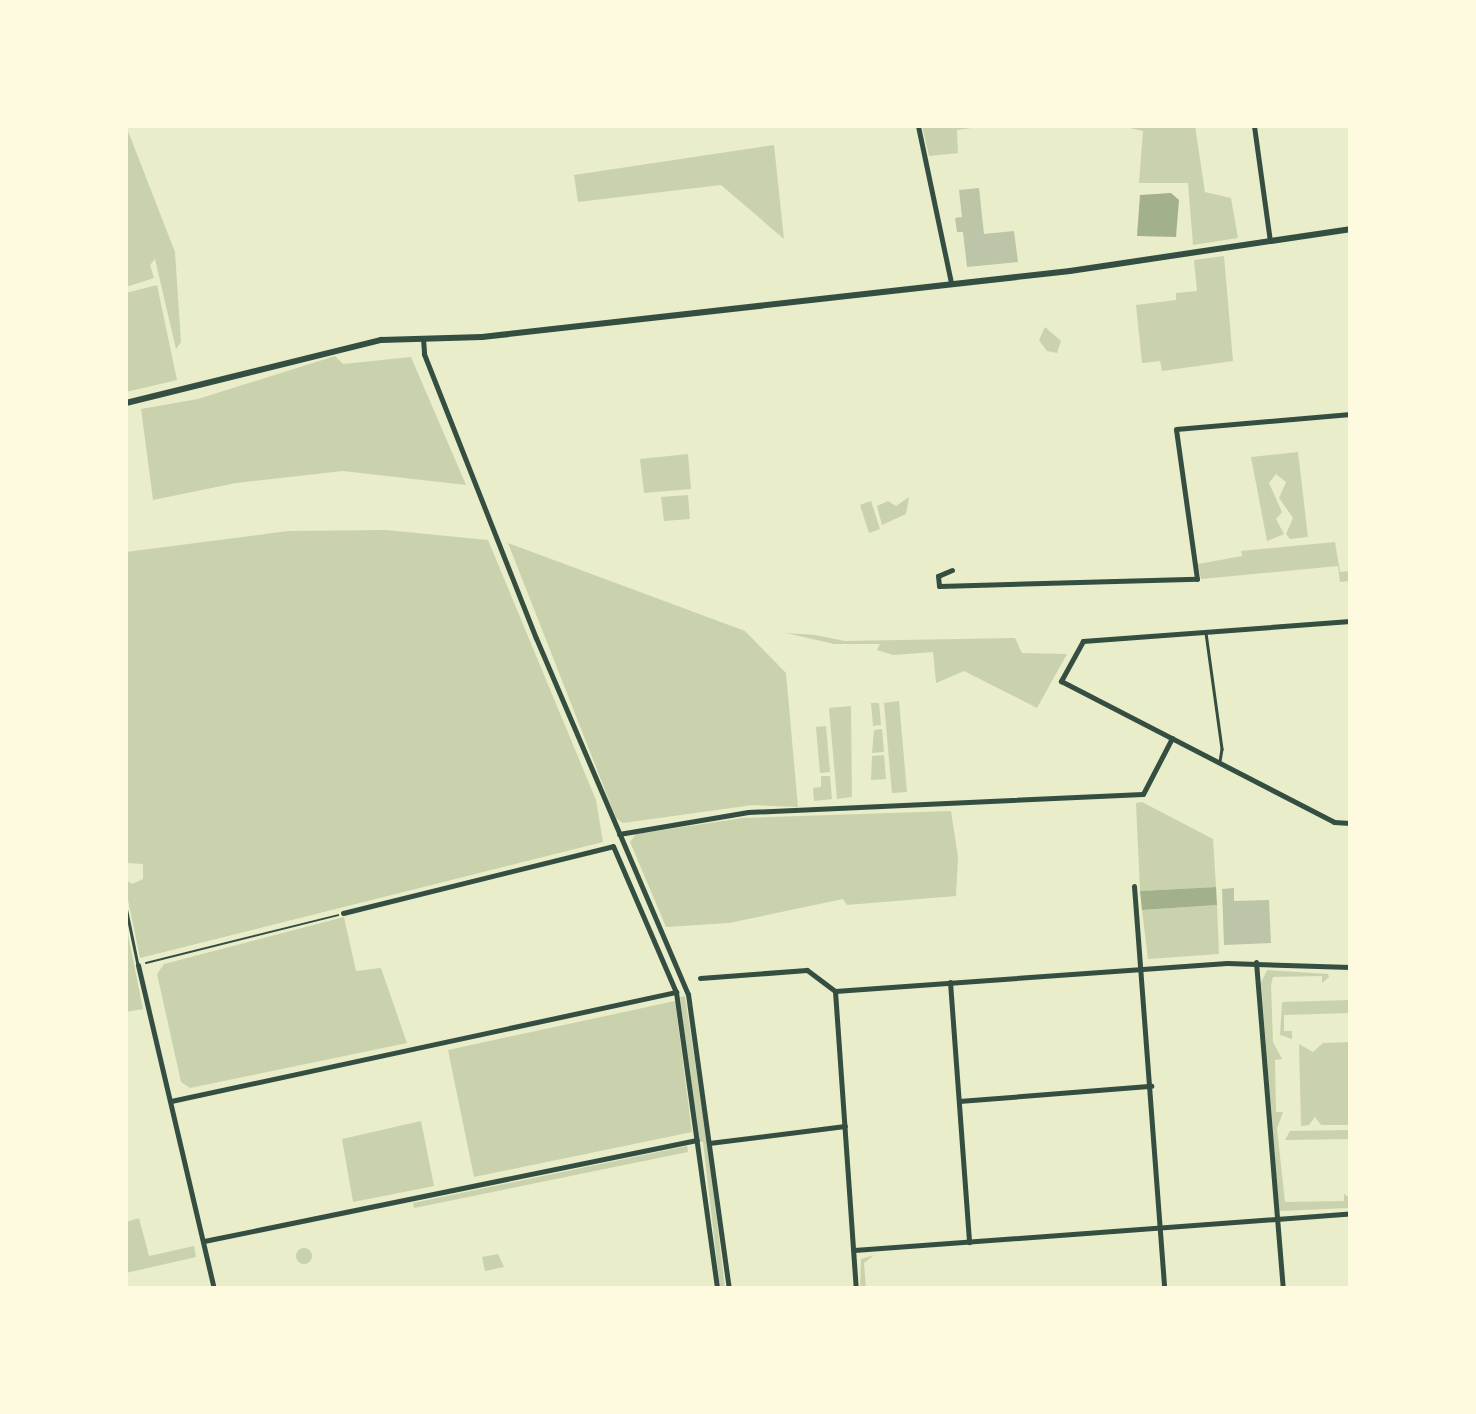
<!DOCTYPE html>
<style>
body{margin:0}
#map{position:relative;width:1476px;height:1414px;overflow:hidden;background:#e9edc9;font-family:"PT Sans Narrow",sans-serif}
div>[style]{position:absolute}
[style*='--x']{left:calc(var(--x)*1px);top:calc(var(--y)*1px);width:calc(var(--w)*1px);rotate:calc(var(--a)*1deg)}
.green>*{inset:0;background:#cad2ad}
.round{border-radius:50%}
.water>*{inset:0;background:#a3b18a}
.building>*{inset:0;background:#bcc5a7}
.path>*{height:2px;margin:-1px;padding:0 1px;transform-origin:1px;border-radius:1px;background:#344e41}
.service>*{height:2.5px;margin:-1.25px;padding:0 1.25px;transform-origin:1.25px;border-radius:1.25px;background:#344e41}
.minor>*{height:5px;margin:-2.5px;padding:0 2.5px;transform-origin:2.5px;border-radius:2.5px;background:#344e41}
.tertiary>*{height:6px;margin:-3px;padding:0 3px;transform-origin:3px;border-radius:3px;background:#344e41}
span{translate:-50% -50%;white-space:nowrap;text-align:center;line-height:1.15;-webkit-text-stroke:7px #fefae0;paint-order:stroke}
.frame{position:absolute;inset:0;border:128px solid #fefae0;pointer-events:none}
</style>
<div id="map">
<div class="green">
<div style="clip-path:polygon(126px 126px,175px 252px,181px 342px,176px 349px,155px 259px,150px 265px,154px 278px,126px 287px)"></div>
<div style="clip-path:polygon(922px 126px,986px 126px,957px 130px,958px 153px,929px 156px)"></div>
<div style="clip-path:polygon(1121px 126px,1195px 126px,1205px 192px,1231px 198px,1238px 238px,1193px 245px,1188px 183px,1139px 183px,1143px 131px)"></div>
<div style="clip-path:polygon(774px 145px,784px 239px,721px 185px,578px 202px,574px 175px)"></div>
<div style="clip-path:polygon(1224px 256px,1233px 361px,1162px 371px,1160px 361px,1142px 363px,1136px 305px,1176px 300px,1176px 293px,1197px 291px,1194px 260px)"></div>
<div style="clip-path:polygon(157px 285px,177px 380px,126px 392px,126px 293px)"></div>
<div style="clip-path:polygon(1045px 327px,1061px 341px,1057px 353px,1047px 351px,1039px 340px)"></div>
<div style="clip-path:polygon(335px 356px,343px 364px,411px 357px,466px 485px,343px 471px,236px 483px,153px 500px,141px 409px,198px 399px)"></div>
<div style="clip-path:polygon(1298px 452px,1308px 537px,1290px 539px,1286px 534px,1293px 518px,1279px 498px,1286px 482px,1276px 474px,1269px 483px,1282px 512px,1276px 519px,1284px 534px,1267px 541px,1251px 457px)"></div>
<div style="clip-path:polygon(688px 454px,691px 489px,644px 493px,640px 459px)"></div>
<div style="clip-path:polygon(688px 495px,690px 519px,664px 521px,661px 497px)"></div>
<div style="clip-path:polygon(909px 497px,906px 514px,882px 525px,877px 506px,888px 501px,896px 506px)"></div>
<div style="clip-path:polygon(871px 501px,880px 529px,869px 533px,860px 505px)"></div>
<div style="clip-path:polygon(386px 530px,488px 540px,596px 800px,603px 842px,140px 958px,126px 890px,126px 880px,132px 884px,143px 879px,143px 864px,126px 863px,126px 552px,288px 531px)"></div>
<div style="clip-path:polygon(1335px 542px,1340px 572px,1350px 571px,1350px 581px,1340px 582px,1338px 566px,1201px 579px,1198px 564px,1242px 556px,1241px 551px)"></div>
<div style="clip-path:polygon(508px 543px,745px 631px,786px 673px,798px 807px,753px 805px,623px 823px,616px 818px)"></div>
<div style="clip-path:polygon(786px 633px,815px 635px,845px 641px,1015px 638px,1022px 653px,1067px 654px,1037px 708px,964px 671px,936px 683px,933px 652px,893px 655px,877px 650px,880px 644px,834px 644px)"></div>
<div style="clip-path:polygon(899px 701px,907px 792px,892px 793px,884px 703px)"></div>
<div style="clip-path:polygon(871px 703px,879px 703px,881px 725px,873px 726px)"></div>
<div style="clip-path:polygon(851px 706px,852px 797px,837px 799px,829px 708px)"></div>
<div style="clip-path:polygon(826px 726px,830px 772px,820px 773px,816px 727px)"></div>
<div style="clip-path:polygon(882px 729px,884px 752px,872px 753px,874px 730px)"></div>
<div style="clip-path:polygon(884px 755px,886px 779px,871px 780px,872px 756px)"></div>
<div style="clip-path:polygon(821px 776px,830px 776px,832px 799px,814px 801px,813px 788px,821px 787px)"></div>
<div style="clip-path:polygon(1142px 802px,1213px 839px,1216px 887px,1140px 891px,1136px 803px)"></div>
<div style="clip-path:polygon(951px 811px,958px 857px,956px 896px,847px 905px,843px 899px,729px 923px,666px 927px,630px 842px,636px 834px,743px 818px)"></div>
<div style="clip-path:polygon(1217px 905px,1219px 954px,1148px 959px,1142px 910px)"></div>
<div style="clip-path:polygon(344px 917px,356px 971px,381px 968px,407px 1043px,190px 1088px,181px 1082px,157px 974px,164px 964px)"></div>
<div style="clip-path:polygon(126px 925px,143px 1009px,126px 1012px)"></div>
<div style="clip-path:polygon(1267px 970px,1328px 974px,1329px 977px,1322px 983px,1322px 976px,1273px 977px,1271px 985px,1273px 1042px,1282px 1059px,1275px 1060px,1276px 1112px,1283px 1112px,1277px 1129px,1285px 1202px,1344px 1201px,1344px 1194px,1350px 1198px,1349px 1208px,1279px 1211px,1261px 983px)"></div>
<div style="clip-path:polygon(685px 996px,709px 1156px,725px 1288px,720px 1288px,703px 1142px,698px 1142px,680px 997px)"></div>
<div style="clip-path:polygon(1350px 1000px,1350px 1013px,1284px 1015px,1284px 1031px,1292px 1031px,1292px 1039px,1280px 1035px,1282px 1002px)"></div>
<div style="clip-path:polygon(675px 1001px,692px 1132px,474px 1177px,448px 1050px)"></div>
<div style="clip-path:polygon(1350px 1042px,1350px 1125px,1321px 1125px,1315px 1117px,1309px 1125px,1301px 1126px,1299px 1044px,1313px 1052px,1323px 1043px)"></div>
<div style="clip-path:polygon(421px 1121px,434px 1186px,353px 1202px,342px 1139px)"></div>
<div style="clip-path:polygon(1350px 1130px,1350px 1139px,1285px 1140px,1290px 1131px)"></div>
<div style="clip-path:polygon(687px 1146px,688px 1152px,414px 1208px,413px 1203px)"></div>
<div style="clip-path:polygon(139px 1218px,149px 1256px,194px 1246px,196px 1257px,126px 1273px,126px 1222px)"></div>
<div class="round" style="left:296px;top:1248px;width:16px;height:16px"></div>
<div style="clip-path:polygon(498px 1254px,504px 1267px,485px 1271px,482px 1257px)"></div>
<div style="clip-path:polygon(874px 1255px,864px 1263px,866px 1288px,860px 1288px,861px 1259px)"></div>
</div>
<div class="water">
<div style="clip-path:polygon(1171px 193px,1179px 200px,1176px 237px,1137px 236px,1140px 195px)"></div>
<div style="clip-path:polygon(1216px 887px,1217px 905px,1142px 910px,1140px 891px)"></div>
</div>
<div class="building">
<div style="clip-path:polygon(979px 188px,984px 234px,1014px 231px,1018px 262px,967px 267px,963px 232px,957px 232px,955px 218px,962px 217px,959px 190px)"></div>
<div style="clip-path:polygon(1234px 888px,1234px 901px,1269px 900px,1271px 943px,1224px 945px,1222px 889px)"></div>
</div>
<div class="path">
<div style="--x:146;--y:963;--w:198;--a:-14"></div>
</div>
<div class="service">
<div style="--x:1206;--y:633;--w:117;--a:82.1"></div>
<div style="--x:1222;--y:749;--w:12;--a:99"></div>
<div style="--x:126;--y:907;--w:59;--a:78.3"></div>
</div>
<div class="minor">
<div style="--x:918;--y:126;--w:160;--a:78.1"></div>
<div style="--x:1254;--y:126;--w:116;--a:82.1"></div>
<div style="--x:423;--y:338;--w:16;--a:86"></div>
<div style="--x:424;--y:354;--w:305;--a:68.5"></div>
<div style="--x:536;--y:638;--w:387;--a:66.9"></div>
<div style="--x:688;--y:994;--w:297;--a:82.1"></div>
<div style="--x:952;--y:570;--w:15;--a:157"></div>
<div style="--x:938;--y:576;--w:10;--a:84"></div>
<div style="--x:939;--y:586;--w:258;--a:-1.6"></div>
<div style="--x:1197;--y:579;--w:151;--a:-98"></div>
<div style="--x:1176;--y:429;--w:175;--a:-4.9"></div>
<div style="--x:1350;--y:621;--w:268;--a:175.7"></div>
<div style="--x:1083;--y:641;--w:46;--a:118.8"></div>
<div style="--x:1061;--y:681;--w:307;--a:27.3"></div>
<div style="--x:1334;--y:822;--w:16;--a:4"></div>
<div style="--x:619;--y:834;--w:131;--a:-9.7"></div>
<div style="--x:748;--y:812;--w:395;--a:-2.6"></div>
<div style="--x:1143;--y:794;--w:63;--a:-62.6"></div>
<div style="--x:1134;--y:886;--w:403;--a:85.7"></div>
<div style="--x:343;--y:913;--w:278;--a:-13.9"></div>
<div style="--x:613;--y:846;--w:159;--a:66.7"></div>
<div style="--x:676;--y:992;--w:299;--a:82.1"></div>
<div style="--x:1256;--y:962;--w:327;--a:85.3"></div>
<div style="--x:138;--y:965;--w:332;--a:76.8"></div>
<div style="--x:700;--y:978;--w:107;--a:-4.3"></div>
<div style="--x:807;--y:970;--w:35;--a:37"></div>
<div style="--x:950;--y:982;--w:261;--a:85.8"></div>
<div style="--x:835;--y:991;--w:393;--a:-4.1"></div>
<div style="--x:1227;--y:963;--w:123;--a:1.9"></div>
<div style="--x:835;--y:991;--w:298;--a:86"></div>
<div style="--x:171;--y:1101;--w:517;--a:-12.18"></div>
<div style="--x:959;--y:1101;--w:193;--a:-4.5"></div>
<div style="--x:709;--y:1143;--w:137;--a:-7.1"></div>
<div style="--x:204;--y:1241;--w:503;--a:-11.58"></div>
<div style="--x:854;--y:1250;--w:497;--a:-4.2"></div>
</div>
<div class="tertiary">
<div style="--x:126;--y:403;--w:263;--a:-13.9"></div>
<div style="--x:381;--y:340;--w:101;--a:-1.7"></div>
<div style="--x:482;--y:337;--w:592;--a:-6.4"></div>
<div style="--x:1070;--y:271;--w:283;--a:-8.5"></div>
</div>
<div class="frame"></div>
</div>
